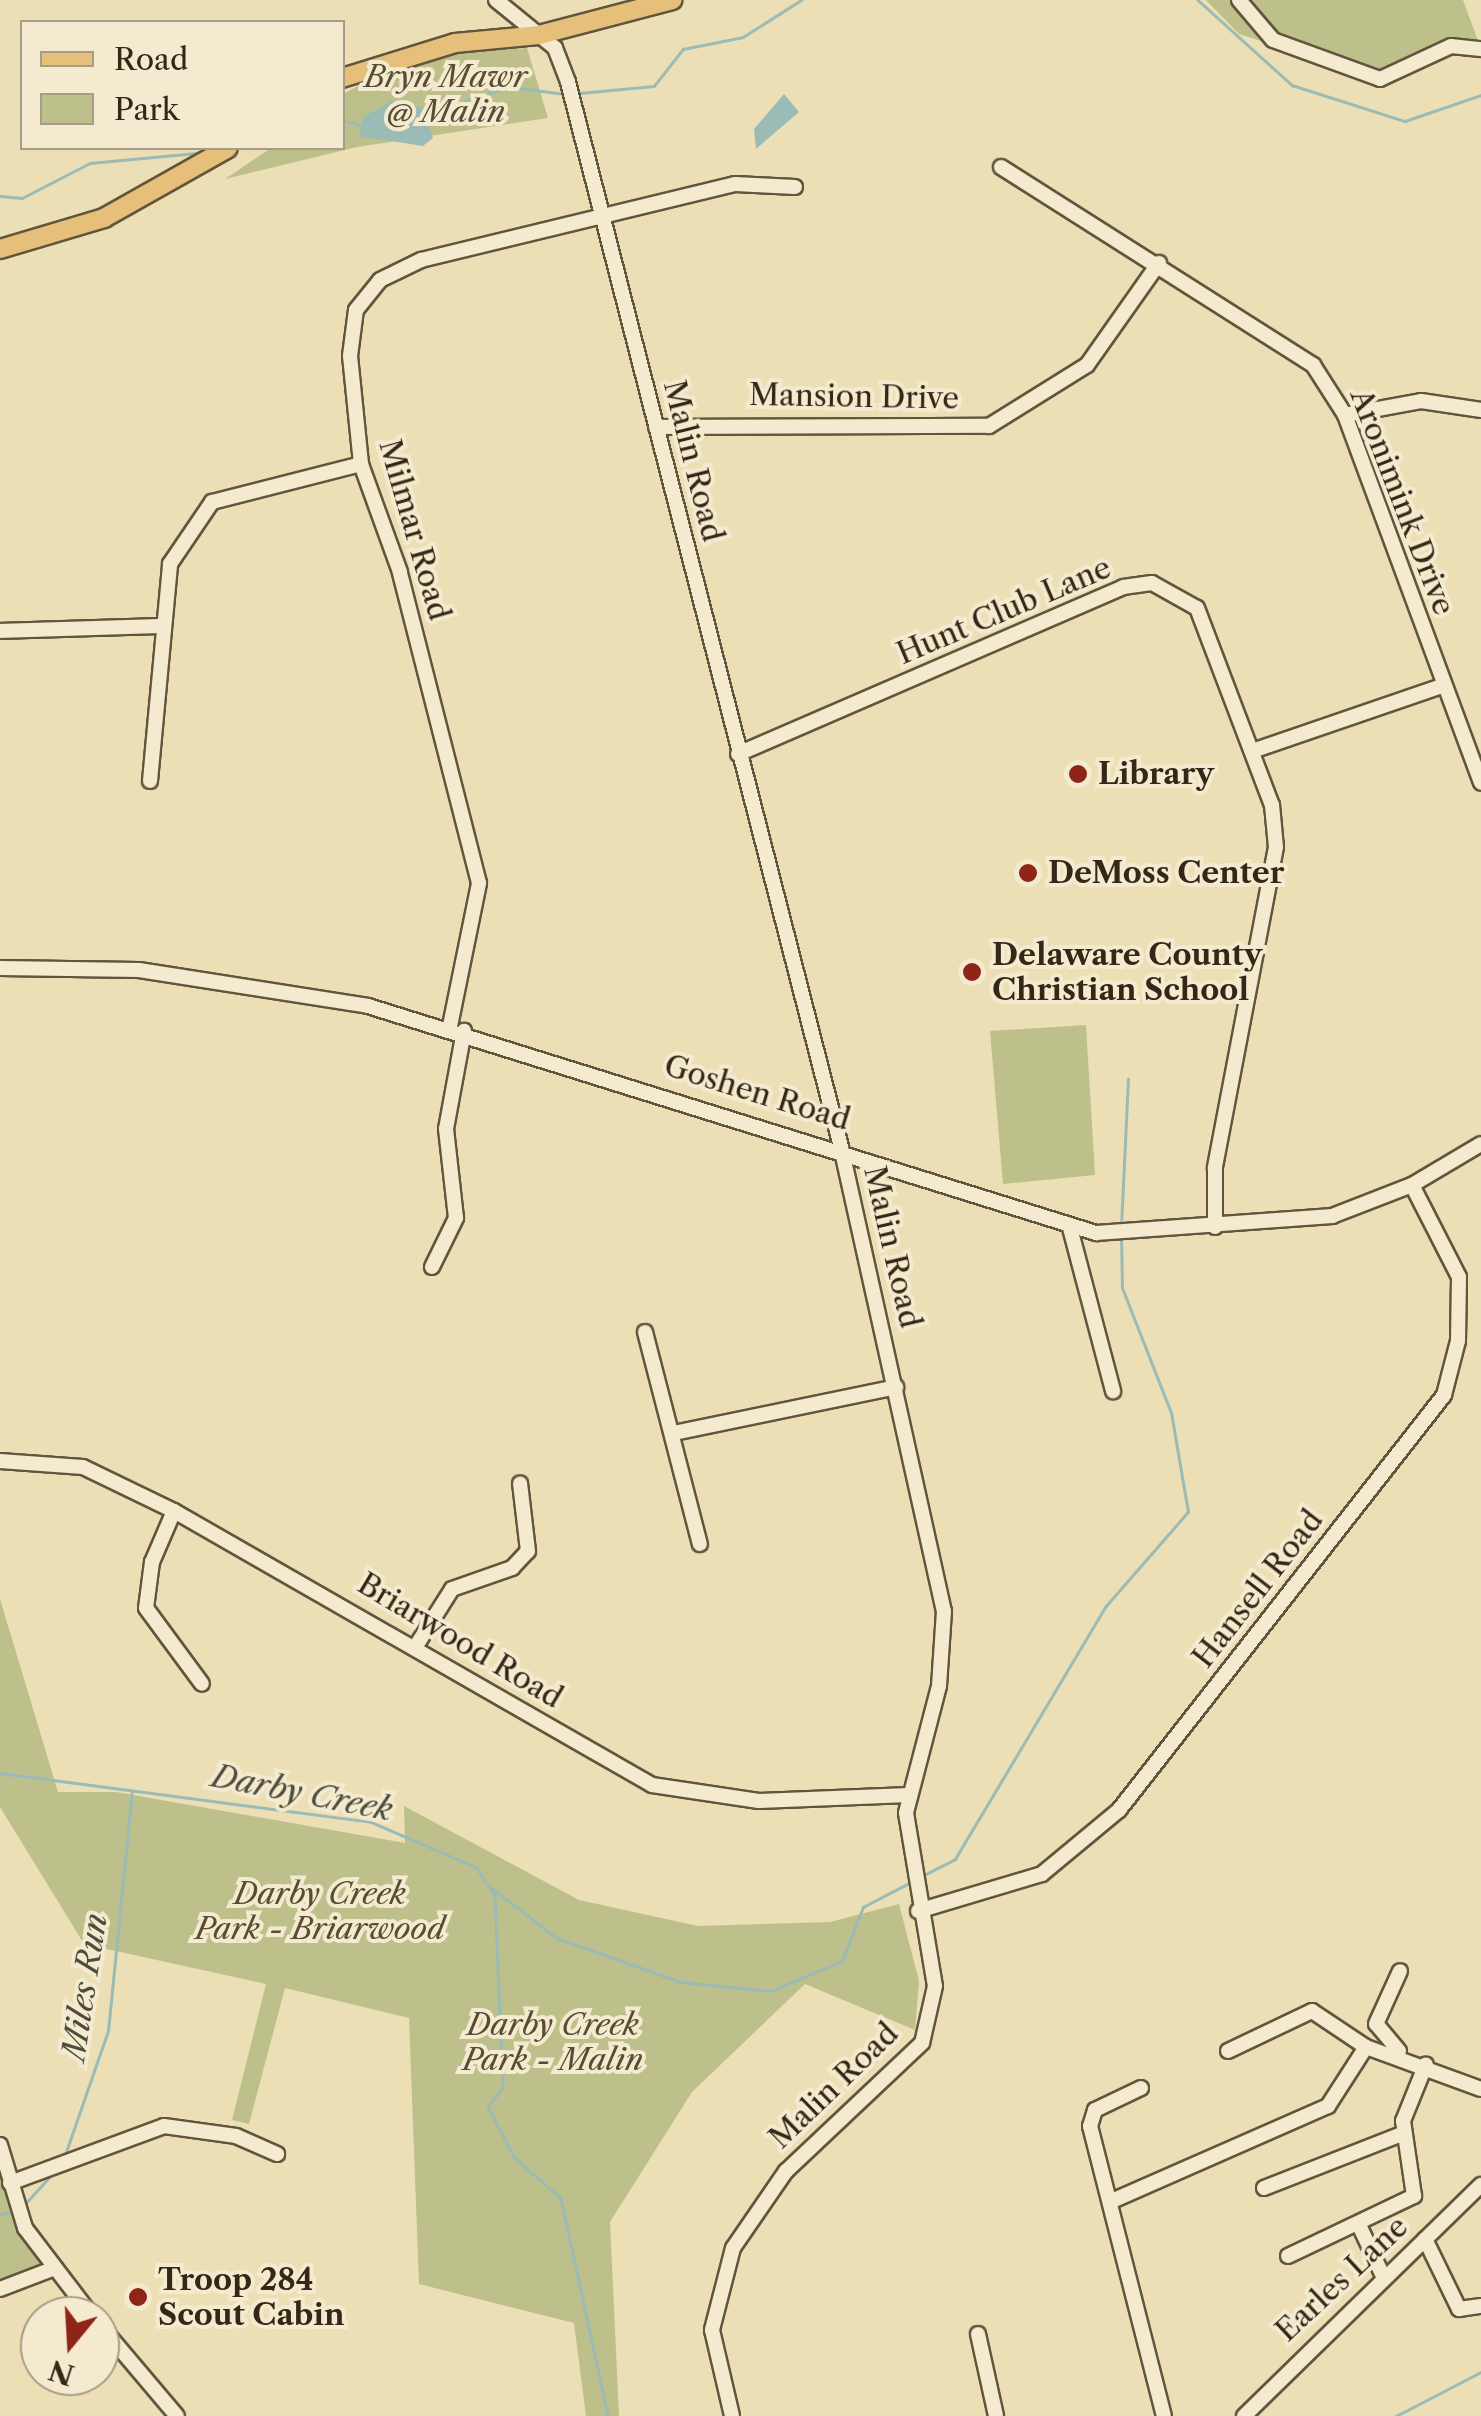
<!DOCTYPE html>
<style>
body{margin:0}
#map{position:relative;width:1481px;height:2416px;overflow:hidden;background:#ecdfb5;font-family:"Libre Caslon Text",serif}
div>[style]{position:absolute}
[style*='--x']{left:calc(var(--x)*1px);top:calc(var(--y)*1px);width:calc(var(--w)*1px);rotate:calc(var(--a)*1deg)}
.green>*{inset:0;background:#bdc08a}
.water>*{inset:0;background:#9bbbb6}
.stream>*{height:2.5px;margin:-1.25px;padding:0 1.25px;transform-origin:1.25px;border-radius:1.25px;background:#9bbbb6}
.roads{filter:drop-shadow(2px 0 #62553d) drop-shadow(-2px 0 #62553d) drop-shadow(0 2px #62553d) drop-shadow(0 -2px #62553d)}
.minor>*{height:14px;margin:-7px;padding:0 7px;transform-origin:7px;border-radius:7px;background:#f3eacf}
.major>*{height:18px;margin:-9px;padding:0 9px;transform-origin:9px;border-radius:9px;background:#e6c07a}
.dots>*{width:28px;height:28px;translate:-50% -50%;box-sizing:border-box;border:5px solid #f3eacf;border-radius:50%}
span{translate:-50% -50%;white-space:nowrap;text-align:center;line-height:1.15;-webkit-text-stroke:8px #f3eacf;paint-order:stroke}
.park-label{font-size:30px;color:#564d32;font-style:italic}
.street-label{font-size:30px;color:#342715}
.poi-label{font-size:30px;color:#342715;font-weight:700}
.left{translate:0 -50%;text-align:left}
.water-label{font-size:32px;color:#4e4c3d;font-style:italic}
.legend{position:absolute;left:20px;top:20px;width:325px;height:130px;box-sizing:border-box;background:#f3eacf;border:2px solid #a79c85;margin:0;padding:12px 18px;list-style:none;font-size:30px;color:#342715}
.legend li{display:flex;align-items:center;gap:20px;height:50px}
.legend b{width:50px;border:2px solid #a79c85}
.north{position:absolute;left:20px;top:2296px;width:100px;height:100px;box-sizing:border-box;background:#f3eacf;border:2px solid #a79c85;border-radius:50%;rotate:198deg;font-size:28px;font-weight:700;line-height:40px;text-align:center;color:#342715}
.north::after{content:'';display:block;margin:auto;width:35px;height:45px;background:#8f2418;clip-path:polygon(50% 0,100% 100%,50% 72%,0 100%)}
</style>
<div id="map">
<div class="green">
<div style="clip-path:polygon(1206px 0,1463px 0,1481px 49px,1451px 46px,1380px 79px,1239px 34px)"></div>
<div style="clip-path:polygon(527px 48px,548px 118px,357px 147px,225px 179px,271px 148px,342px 148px,343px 94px,373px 78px,438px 54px)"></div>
<div style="clip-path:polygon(1086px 1025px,1095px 1175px,1003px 1184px,990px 1031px)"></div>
<div style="clip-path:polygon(0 1599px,58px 1792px,116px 1792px,405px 1843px,404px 1806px,579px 1900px,698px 1926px,830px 1922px,899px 1904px,919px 1981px,915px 2030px,805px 1984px,692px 2092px,610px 2222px,619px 2416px,586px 2416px,574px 2323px,419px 2284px,409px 2018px,285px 1988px,249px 2124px,232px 2120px,266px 1984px,84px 1944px,0 1807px)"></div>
<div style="clip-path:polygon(0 2145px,52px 2269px,0 2289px)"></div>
</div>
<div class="water">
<div style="clip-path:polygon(784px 94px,799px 112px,756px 149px,754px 129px)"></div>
<div style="clip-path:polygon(392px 101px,424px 108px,433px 138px,423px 146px,359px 136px,363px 117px)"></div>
</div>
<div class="stream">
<div style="--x:1198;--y:0;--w:127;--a:42.1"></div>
<div style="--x:1292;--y:85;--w:119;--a:17.7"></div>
<div style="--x:1405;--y:121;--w:80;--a:-18.9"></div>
<div style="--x:579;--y:93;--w:75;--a:-5.3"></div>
<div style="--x:654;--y:86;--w:47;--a:-51.9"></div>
<div style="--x:683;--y:49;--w:61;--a:-11.3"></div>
<div style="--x:743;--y:37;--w:69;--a:-32.5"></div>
<div style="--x:428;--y:114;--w:20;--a:15"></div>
<div style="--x:447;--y:119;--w:25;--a:-45"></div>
<div style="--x:465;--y:101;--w:46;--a:-17.7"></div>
<div style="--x:509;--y:87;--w:57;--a:7"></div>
<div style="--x:342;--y:120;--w:18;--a:16"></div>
<div style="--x:0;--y:196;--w:22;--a:5"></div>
<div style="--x:22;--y:198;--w:76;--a:-27.2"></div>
<div style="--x:90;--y:163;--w:117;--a:-5.4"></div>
<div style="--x:1121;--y:1227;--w:148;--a:-87.3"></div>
<div style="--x:0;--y:1773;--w:374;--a:7.5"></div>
<div style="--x:371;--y:1822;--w:114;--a:23.2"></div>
<div style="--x:476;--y:1867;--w:34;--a:56"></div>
<div style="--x:495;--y:1895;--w:193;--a:87.6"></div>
<div style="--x:503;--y:2088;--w:24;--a:128"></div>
<div style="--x:488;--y:2107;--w:58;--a:62.1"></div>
<div style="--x:515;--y:2158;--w:61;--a:41"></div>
<div style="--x:561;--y:2198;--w:223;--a:77.8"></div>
<div style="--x:924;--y:1875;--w:35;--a:-27"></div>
<div style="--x:955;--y:1859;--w:293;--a:-59.2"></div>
<div style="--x:1105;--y:1607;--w:126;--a:-48.9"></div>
<div style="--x:1188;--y:1512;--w:100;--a:-99.7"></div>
<div style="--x:1171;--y:1413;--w:134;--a:-111.4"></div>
<div style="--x:1122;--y:1288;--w:53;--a:-91.1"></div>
<div style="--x:489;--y:1886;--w:86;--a:37.4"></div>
<div style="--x:557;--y:1938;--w:132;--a:19.5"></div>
<div style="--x:681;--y:1982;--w:90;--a:5.7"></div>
<div style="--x:771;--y:1991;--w:77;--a:-22.9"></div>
<div style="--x:842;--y:1961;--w:58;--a:-68.7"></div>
<div style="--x:863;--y:1907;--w:56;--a:-27.5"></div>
<div style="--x:65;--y:2155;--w:131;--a:-70.9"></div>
<div style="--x:108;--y:2031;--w:240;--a:-84.3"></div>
<div style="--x:24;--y:2205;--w:42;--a:-47.9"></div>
<div style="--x:0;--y:2214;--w:13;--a:-9"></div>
<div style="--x:1396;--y:2416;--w:96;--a:-27.4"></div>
</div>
<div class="roads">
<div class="minor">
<div style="--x:496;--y:0;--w:76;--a:39.1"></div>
<div style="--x:555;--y:48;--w:36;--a:69"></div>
<div style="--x:568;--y:82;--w:1099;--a:75.62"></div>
<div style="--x:841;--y:1147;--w:475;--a:77.5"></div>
<div style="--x:944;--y:1611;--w:75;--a:93.8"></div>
<div style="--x:939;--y:1686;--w:131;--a:104.6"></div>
<div style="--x:906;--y:1813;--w:175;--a:80.5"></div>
<div style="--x:935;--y:1986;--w:58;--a:102.8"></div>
<div style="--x:922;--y:2043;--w:187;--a:136.7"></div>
<div style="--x:786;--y:2171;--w:93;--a:124.5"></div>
<div style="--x:733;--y:2248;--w:85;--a:104.4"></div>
<div style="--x:712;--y:2330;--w:88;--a:76.9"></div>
<div style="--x:1239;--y:0;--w:52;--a:49.6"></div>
<div style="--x:1273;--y:40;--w:114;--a:20"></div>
<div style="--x:1380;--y:79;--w:78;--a:-24.9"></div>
<div style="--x:1451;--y:46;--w:30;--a:6"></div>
<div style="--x:1001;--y:167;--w:370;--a:32.4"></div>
<div style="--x:1313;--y:365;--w:59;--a:57.4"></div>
<div style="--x:1345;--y:415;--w:392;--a:69.7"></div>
<div style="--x:1345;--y:415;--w:77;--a:-10.4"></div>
<div style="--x:1421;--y:401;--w:61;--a:8.5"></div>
<div style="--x:656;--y:427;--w:333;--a:-0.2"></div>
<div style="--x:989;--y:426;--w:115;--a:-31.9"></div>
<div style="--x:1087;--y:365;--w:125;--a:-54.8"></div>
<div style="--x:0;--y:631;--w:161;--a:-1.8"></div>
<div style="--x:1252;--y:751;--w:201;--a:-18.9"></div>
<div style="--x:738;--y:754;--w:420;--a:-23.4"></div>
<div style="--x:1123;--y:587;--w:29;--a:-8"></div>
<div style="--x:1152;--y:583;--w:51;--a:29.1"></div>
<div style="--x:1197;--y:608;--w:211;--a:69.2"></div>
<div style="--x:1272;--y:805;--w:42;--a:84.6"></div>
<div style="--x:1276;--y:847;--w:327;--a:100.8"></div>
<div style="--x:1215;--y:1168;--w:59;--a:90"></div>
<div style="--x:150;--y:781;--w:218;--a:-84.7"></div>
<div style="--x:170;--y:564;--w:75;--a:-55.9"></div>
<div style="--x:212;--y:502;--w:154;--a:-14.3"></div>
<div style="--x:0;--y:968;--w:139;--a:0.8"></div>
<div style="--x:139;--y:970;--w:232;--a:8.9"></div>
<div style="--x:368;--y:1006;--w:763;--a:17.32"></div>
<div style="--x:1096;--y:1233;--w:237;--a:-4.1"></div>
<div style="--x:1332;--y:1216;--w:86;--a:-21.2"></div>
<div style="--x:1412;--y:1185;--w:80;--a:-30.7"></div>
<div style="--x:450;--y:1026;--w:146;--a:-78.5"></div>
<div style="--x:479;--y:883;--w:321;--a:-104.3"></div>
<div style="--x:400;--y:572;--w:115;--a:-109.9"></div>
<div style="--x:361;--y:464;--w:109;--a:-95.8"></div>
<div style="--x:350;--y:356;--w:46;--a:-82.6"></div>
<div style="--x:356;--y:310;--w:38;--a:-51"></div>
<div style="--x:380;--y:280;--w:46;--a:-26"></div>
<div style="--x:421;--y:260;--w:323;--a:-13.6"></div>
<div style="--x:735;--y:184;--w:60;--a:2.9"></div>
<div style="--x:1070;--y:1228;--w:169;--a:75.2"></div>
<div style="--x:432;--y:1267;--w:55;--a:-63.9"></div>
<div style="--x:456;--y:1218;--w:90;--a:-96.4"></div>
<div style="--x:446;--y:1129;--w:100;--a:-79.6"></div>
<div style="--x:645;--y:1332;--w:219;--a:75.5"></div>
<div style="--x:674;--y:1433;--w:227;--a:-11.7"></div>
<div style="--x:0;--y:1461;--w:83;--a:4.1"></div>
<div style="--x:83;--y:1467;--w:101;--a:25.8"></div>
<div style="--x:174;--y:1511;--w:551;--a:29.82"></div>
<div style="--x:652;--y:1785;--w:108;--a:8.5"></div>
<div style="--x:759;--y:1801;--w:150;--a:-2.3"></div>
<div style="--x:174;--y:1511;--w:56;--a:113.3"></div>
<div style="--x:152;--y:1562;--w:46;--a:97.4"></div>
<div style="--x:146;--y:1608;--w:94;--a:53.6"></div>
<div style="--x:416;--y:1646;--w:67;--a:-57.7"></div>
<div style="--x:452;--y:1589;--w:64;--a:-19.3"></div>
<div style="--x:512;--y:1568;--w:23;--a:-47"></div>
<div style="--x:528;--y:1551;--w:68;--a:-96.7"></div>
<div style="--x:918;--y:1911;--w:129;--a:-16.6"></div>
<div style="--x:1042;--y:1874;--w:100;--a:-39.7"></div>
<div style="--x:1119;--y:1810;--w:527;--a:-51.93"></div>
<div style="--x:1444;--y:1395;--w:56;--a:-75.5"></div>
<div style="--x:1458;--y:1341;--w:64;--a:-89.1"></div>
<div style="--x:1459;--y:1277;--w:103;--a:-117.1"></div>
<div style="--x:1228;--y:2051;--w:93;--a:-25.5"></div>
<div style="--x:1312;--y:2011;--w:65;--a:33.7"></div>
<div style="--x:1366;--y:2047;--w:122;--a:20.1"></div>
<div style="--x:1399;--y:2051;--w:35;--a:-130"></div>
<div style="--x:1376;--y:2024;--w:58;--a:-65.6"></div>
<div style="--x:1141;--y:2088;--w:51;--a:154.4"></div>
<div style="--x:1095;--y:2110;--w:17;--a:107"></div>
<div style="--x:1090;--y:2126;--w:299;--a:75.7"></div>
<div style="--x:0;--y:2145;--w:87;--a:73.2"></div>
<div style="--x:25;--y:2228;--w:111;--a:52.7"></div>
<div style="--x:10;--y:2183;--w:164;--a:-20.3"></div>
<div style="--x:164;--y:2126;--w:73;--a:7.9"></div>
<div style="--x:236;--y:2136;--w:45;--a:23.7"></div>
<div style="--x:1264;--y:2188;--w:148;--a:-21.4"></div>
<div style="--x:1114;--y:2200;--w:234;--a:-23.7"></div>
<div style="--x:1328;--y:2106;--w:70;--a:-57.2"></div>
<div style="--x:1359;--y:2225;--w:56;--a:64.8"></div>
<div style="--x:1425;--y:2239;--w:78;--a:64.1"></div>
<div style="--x:1459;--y:2309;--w:22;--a:-8"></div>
<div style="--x:1288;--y:2256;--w:140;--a:-25.5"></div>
<div style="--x:1414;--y:2196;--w:76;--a:-98.3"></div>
<div style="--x:1403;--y:2121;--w:61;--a:-68"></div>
<div style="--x:0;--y:2289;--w:56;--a:-21"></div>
<div style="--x:100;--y:2325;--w:119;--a:49.8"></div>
<div style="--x:978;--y:2334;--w:84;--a:77.6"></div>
<div style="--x:1244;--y:2416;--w:331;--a:-44.3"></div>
</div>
<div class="major">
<div style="--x:342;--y:78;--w:118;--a:-17.2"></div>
<div style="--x:455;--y:43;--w:84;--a:-5.4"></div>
<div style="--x:539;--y:35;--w:138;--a:-14.7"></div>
<div style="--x:0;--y:249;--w:109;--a:-16.6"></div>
<div style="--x:104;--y:218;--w:142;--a:-29.4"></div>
</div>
</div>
<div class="dots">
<div style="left:1078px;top:774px;background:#8f2418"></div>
<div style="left:1028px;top:873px;background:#8f2418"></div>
<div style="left:972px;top:972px;background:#8f2418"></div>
<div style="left:138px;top:2297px;background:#8f2418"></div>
</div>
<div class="park-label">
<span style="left:446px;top:94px">Bryn Mawr<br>@ Malin</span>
<span style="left:320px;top:1911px">Darby Creek<br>Park - Briarwood</span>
<span style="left:553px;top:2042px">Darby Creek<br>Park - Malin</span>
</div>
<div class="street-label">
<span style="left:854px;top:397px;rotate:1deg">Mansion Drive</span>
<span style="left:693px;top:461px;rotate:76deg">Malin Road</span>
<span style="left:1402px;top:502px;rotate:69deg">Aronimink Drive</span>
<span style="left:414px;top:530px;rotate:74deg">Milmar Road</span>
<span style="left:1004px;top:611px;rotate:-23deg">Hunt Club Lane</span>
<span style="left:757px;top:1093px;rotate:17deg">Goshen Road</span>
<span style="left:892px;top:1247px;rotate:77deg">Malin Road</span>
<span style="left:1258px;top:1589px;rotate:-52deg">Hansell Road</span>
<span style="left:460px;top:1641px;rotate:31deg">Briarwood Road</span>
<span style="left:834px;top:2086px;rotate:-44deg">Malin Road</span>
<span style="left:1342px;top:2279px;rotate:-43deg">Earles Lane</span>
</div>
<div class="poi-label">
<span class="left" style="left:1098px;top:774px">Library</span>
<span class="left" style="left:1048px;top:873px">DeMoss Center</span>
<span class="left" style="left:992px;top:972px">Delaware County<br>Christian School</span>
<span class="left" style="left:158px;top:2297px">Troop 284<br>Scout Cabin</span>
</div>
<div class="water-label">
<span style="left:302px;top:1793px;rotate:11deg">Darby Creek</span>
<span style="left:85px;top:1987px;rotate:-81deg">Miles Run</span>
</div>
<ul class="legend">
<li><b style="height:12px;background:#e6c07a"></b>Road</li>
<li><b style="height:28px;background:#bdc08a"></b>Park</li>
</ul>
<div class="north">N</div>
</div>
